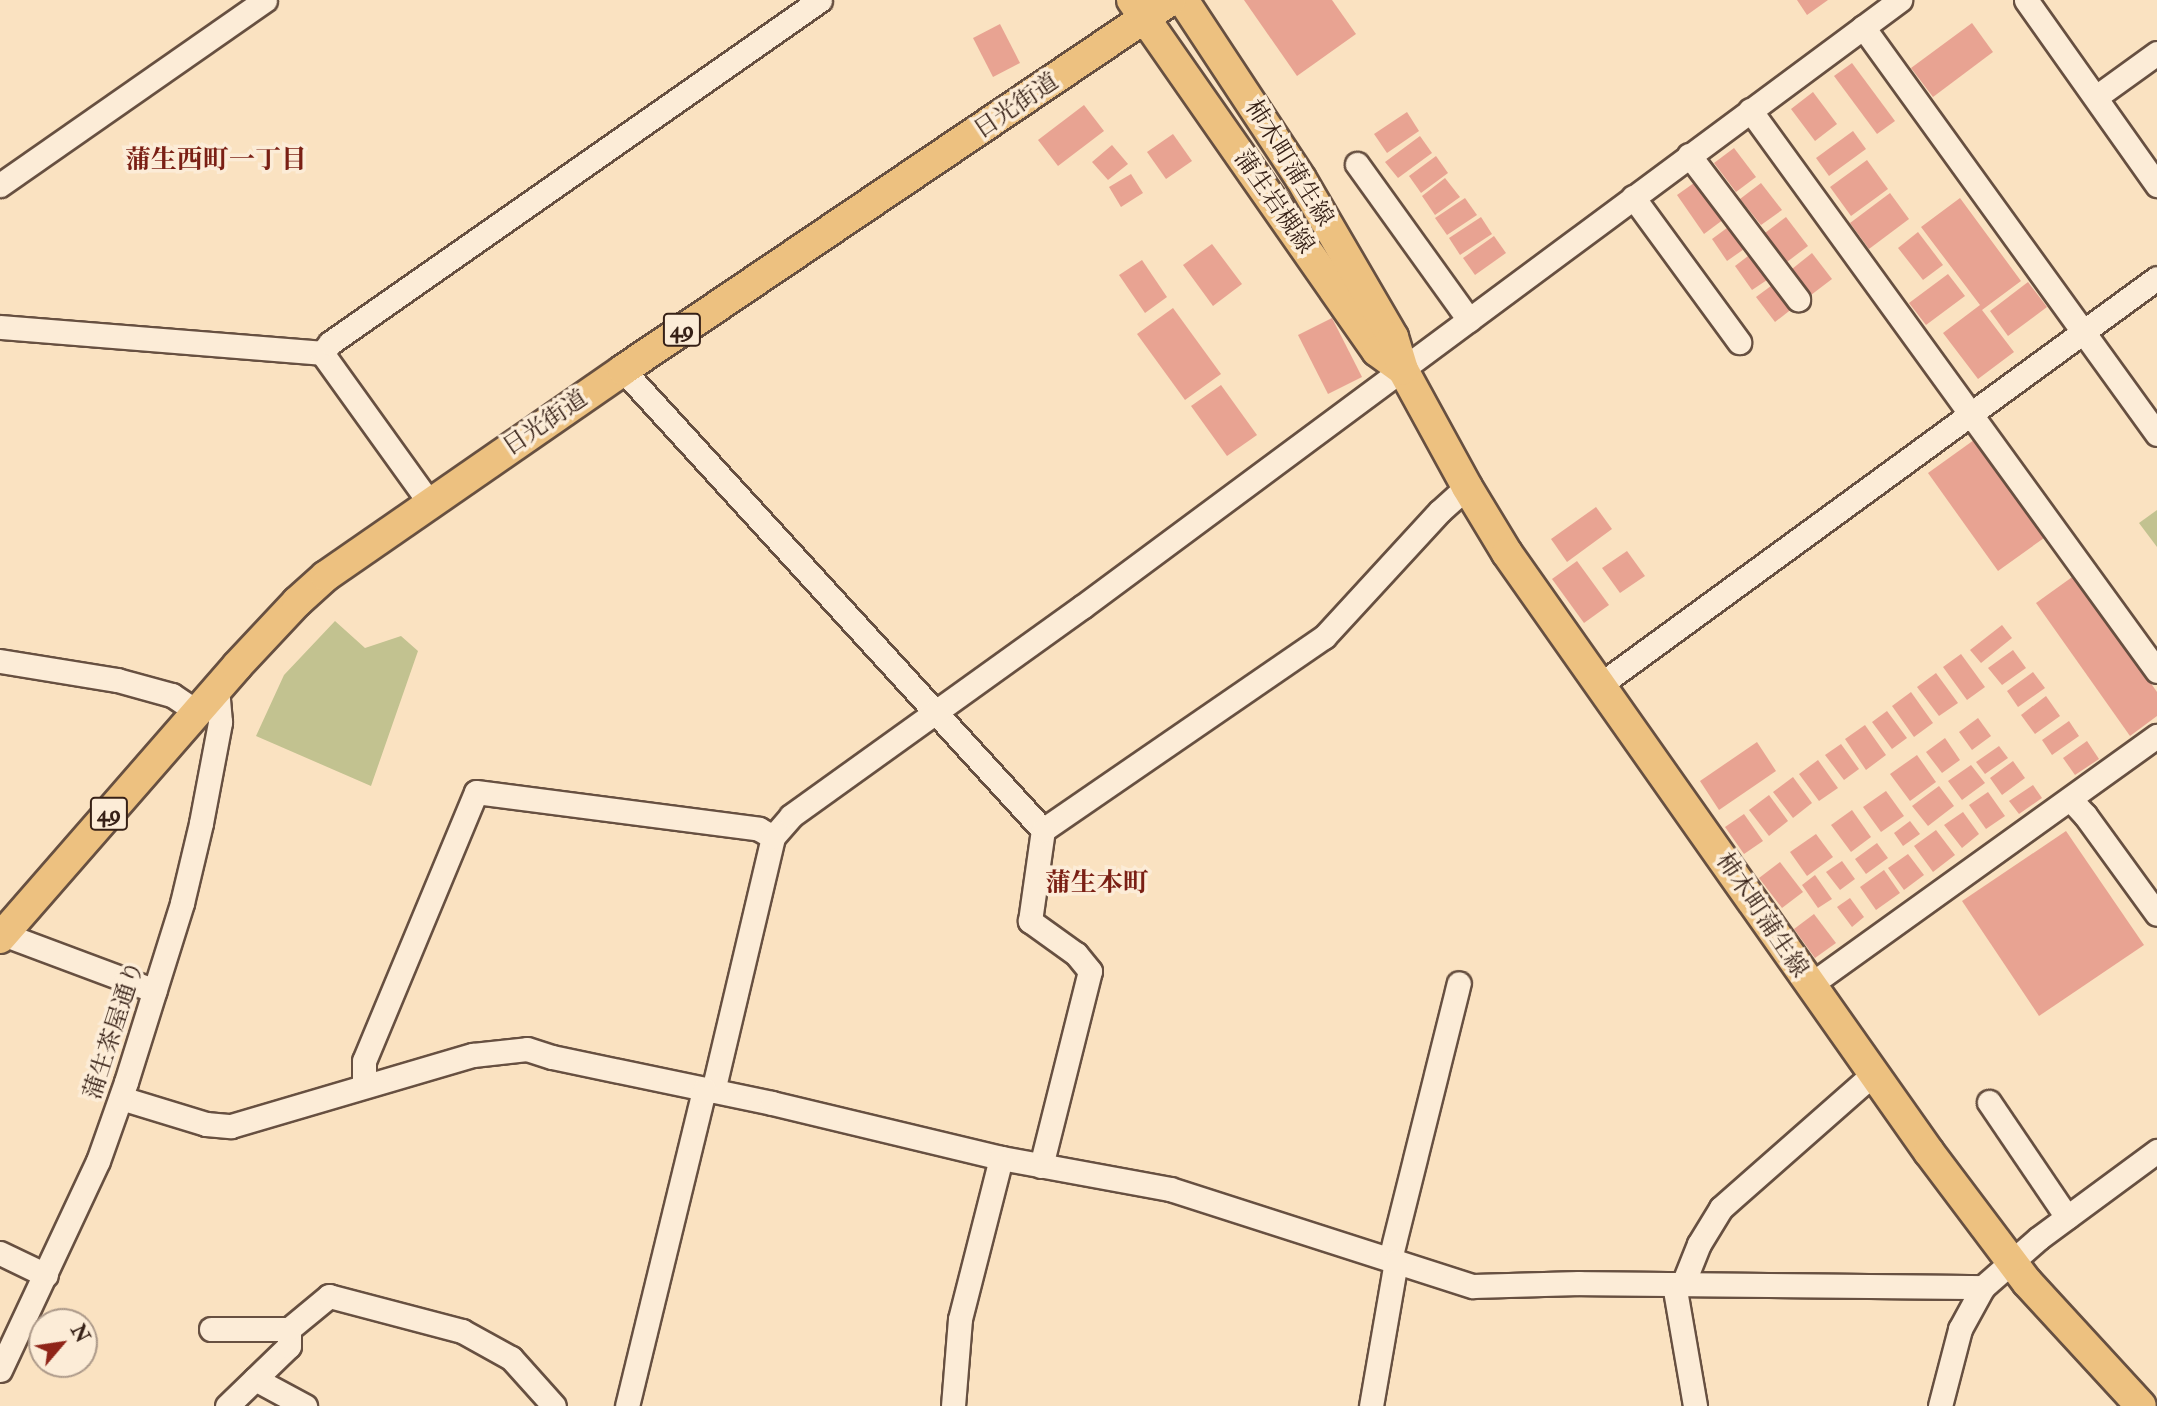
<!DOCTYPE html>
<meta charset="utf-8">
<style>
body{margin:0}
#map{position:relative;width:2157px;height:1406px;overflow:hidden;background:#fae2c1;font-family:"IM FELL Double Pica","Noto Serif JP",serif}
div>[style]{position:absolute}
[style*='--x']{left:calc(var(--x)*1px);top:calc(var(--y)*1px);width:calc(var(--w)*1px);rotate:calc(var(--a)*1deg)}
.green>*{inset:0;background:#c2c290}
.building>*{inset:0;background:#e8a392}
.roads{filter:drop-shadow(2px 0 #675041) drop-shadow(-2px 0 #675041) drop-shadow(0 2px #675041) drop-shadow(0 -2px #675041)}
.minor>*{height:23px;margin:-11.5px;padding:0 11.5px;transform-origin:11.5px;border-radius:11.5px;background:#fcecd7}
.major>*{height:30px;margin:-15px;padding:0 15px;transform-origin:15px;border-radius:15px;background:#edc180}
span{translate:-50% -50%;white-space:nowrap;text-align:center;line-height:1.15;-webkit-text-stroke:7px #fcecd7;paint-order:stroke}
.shield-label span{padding:2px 5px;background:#fcecd7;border:2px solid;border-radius:5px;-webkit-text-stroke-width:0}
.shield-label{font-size:23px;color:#362016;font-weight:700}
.street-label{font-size:24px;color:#362016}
.neighbourhood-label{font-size:26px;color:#7a1f14;font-weight:700}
.north{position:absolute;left:28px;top:1308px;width:70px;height:70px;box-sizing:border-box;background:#fcecd7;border:2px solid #ad9a8a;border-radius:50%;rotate:61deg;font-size:19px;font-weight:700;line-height:28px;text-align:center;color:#362016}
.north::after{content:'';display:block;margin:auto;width:24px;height:32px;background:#8f2418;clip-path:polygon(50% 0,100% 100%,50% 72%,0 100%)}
</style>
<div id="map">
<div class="green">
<div style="clip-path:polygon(2157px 510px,2157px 547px,2139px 523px)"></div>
<div style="clip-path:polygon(335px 621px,365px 648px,401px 636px,418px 651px,371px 786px,256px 736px,284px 675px)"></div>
</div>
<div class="building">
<div style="clip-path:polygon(1244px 0,1332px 0,1356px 34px,1297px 76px)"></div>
<div style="clip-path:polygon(1797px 0,1828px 0,1807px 15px)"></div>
<div style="clip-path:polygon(1972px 23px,1993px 52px,1933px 97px,1911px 68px)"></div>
<div style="clip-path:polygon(1000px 24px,1020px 63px,993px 77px,973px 38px)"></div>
<div style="clip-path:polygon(1852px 63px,1895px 121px,1877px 134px,1834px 76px)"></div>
<div style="clip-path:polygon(1813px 92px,1837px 124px,1815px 141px,1791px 109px)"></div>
<div style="clip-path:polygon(1084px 105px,1104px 131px,1058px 166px,1038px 140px)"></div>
<div style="clip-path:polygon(1407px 112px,1419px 131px,1387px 153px,1374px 134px)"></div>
<div style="clip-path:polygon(1853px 131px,1866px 149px,1829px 176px,1816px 158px)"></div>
<div style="clip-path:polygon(1173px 134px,1192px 161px,1166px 179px,1147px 152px)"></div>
<div style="clip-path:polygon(1420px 136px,1432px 153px,1398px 178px,1385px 162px)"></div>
<div style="clip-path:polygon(1112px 145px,1128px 164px,1108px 180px,1092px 162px)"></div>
<div style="clip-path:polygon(1734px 148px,1756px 177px,1736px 192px,1714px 163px)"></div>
<div style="clip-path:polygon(1436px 156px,1448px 173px,1421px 193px,1409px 176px)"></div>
<div style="clip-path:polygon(1867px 160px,1888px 189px,1851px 216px,1830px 187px)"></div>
<div style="clip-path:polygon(1131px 174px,1143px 193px,1121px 207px,1109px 187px)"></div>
<div style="clip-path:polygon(1445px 178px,1460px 197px,1435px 215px,1422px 196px)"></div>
<div style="clip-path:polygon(1701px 178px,1728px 216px,1704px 234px,1677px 195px)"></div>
<div style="clip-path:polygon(1761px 183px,1782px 210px,1761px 225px,1740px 199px)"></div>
<div style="clip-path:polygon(1890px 193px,1909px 219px,1869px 249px,1850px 223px)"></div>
<div style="clip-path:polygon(1465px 198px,1477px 215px,1447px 235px,1435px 218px)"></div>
<div style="clip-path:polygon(1960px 198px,2021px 281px,1982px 310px,2014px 352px,1978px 379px,1943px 333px,1980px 305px,1921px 227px)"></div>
<div style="clip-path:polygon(1481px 217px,1492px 234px,1460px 255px,1449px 238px)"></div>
<div style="clip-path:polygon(1786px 217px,1808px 246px,1783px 265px,1761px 236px)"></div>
<div style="clip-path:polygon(1731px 225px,1747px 247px,1727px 261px,1712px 239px)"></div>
<div style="clip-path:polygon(1918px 232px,1943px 265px,1923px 280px,1898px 248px)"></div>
<div style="clip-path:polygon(1494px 236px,1506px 253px,1475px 275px,1463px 258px)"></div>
<div style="clip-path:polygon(1212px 244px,1242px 284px,1213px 306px,1183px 265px)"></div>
<div style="clip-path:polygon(1752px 253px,1770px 278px,1752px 290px,1735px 266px)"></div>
<div style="clip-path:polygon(1812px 253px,1832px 279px,1811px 295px,1792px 269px)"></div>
<div style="clip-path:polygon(1142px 260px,1167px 297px,1145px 313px,1119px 275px)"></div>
<div style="clip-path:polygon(1948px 274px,1965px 296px,1926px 325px,1909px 303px)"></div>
<div style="clip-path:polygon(2028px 282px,2047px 307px,2008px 336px,1990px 311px)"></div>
<div style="clip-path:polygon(1775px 283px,1793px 308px,1775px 322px,1756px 297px)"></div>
<div style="clip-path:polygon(1173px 308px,1221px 374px,1185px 400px,1137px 334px)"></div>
<div style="clip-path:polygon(1332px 318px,1362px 377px,1328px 394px,1298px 335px)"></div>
<div style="clip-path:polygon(1221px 385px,1257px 435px,1227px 456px,1191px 406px)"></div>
<div style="clip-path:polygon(1974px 440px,2044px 538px,1998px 571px,1928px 473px)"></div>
<div style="clip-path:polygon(1596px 507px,1612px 529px,1567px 562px,1551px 539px)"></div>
<div style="clip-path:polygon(1627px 551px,1645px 576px,1620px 593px,1602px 568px)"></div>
<div style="clip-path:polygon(1577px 561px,1609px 605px,1584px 623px,1552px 579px)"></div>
<div style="clip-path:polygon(2075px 575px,2157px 692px,2157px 716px,2130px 736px,2036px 603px)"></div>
<div style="clip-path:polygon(2002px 625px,2012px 638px,1981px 663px,1970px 650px)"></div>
<div style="clip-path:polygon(2013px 650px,2026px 668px,2002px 685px,1988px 668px)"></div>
<div style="clip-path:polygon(1961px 654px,1985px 687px,1967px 700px,1943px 667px)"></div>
<div style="clip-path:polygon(2033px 672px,2045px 688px,2018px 707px,2007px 691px)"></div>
<div style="clip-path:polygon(1936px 673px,1958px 703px,1939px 716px,1917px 687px)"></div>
<div style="clip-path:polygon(1911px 692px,1933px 723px,1914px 737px,1892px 706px)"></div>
<div style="clip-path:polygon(2046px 696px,2060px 716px,2035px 734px,2021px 715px)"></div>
<div style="clip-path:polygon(1887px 711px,1907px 738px,1892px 749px,1872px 722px)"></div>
<div style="clip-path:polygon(1978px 718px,1991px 736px,1972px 750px,1959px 732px)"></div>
<div style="clip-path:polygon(2069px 721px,2079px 736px,2052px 755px,2042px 740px)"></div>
<div style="clip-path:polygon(1865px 725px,1886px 755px,1866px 770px,1845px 739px)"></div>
<div style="clip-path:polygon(1945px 738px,1960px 760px,1942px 773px,1926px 752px)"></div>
<div style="clip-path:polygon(2087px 741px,2099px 759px,2075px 775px,2063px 758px)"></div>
<div style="clip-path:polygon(1757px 742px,1776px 771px,1719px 810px,1700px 781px)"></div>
<div style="clip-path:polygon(1841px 744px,1859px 769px,1844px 780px,1825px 755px)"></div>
<div style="clip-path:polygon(1999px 746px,2008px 758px,1985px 774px,1976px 762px)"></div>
<div style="clip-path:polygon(1917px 755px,1936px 782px,1910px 801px,1890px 774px)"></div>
<div style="clip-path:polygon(1818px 760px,1838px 788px,1819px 801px,1799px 774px)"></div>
<div style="clip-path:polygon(2013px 761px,2025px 778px,2002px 795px,1990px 778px)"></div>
<div style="clip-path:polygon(1971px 765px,1985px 783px,1962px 800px,1948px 781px)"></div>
<div style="clip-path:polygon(1793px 777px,1812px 803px,1793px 818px,1773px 792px)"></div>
<div style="clip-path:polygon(2033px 785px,2042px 798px,2019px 814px,2009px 801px)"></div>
<div style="clip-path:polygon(1939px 786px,1954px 806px,1928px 826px,1912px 806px)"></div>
<div style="clip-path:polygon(1886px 791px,1904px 816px,1881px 832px,1863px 807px)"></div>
<div style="clip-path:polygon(1988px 792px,2005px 816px,1986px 829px,1969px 805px)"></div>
<div style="clip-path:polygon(1769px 795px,1788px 821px,1769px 836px,1749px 810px)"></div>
<div style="clip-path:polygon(1852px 810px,1871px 837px,1851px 852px,1831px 825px)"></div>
<div style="clip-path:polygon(1963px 812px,1979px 834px,1962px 848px,1944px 825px)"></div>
<div style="clip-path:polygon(1744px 814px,1763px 841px,1744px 854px,1725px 827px)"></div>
<div style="clip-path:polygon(1910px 821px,1920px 834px,1903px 846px,1894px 833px)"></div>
<div style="clip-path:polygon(1936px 830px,1955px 855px,1933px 872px,1914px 846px)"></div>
<div style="clip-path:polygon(2066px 831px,2144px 945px,2039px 1016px,1962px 901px)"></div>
<div style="clip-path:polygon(1816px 834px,1833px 857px,1807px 876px,1790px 852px)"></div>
<div style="clip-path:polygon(1877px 843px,1888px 858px,1866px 874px,1855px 859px)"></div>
<div style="clip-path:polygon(1908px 854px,1924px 875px,1904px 890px,1888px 868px)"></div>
<div style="clip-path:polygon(1842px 861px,1855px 879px,1840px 890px,1826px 872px)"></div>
<div style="clip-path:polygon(1780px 862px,1803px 892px,1782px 908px,1759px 878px)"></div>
<div style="clip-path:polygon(1884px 870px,1900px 893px,1876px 910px,1860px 887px)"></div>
<div style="clip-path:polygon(1815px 875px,1832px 899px,1818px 908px,1802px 885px)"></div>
<div style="clip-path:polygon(1850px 898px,1864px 917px,1852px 927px,1837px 907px)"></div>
<div style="clip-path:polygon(1814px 914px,1836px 943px,1815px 958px,1794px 929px)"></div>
</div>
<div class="roads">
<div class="minor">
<div style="--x:2026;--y:0;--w:227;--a:54.7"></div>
<div style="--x:1863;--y:27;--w:502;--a:54.16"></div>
<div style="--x:2096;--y:97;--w:75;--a:-35.8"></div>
<div style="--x:1750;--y:110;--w:693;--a:54.04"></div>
<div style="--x:1689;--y:155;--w:181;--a:52.9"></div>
<div style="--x:1357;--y:164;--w:192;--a:54.3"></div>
<div style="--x:0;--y:185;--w:323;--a:-34.9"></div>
<div style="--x:1633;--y:197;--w:180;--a:53.8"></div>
<div style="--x:0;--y:327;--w:323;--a:4.6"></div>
<div style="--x:322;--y:353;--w:183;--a:54.3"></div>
<div style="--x:322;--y:353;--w:13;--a:-51"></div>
<div style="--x:330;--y:343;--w:598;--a:-34.99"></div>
<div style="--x:623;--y:370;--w:623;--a:47.6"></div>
<div style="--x:0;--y:661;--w:119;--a:9.2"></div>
<div style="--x:117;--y:680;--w:57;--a:15.3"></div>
<div style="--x:172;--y:695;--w:30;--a:34"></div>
<div style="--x:1601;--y:684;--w:688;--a:-36.14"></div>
<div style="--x:2070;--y:799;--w:22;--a:47"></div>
<div style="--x:2085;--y:815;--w:122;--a:54"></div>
<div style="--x:0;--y:933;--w:165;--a:20.5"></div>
<div style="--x:1810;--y:985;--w:427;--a:-35.7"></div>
<div style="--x:364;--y:1086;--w:25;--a:-90"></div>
<div style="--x:364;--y:1061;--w:291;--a:-67.4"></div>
<div style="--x:476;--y:792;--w:285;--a:7.4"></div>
<div style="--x:759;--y:829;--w:16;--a:30"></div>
<div style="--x:713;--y:1091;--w:261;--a:-76.7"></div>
<div style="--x:773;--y:837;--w:28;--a:-49"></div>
<div style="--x:791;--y:816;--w:358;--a:-35.7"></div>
<div style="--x:1082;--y:607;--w:1019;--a:-36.58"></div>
<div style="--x:121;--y:1098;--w:89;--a:17"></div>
<div style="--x:206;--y:1124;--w:25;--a:5"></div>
<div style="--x:231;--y:1126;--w:252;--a:-16.4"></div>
<div style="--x:473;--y:1055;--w:54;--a:-6.3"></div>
<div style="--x:527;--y:1049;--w:26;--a:18"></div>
<div style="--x:552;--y:1057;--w:225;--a:11.8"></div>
<div style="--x:772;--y:1103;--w:236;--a:13.5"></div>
<div style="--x:1001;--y:1158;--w:172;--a:10.4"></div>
<div style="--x:1170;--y:1189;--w:318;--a:17.8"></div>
<div style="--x:1473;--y:1286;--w:106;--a:-1.6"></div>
<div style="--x:1579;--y:1283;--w:404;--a:0.6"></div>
<div style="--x:1989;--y:1102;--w:139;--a:55.9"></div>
<div style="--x:1041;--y:1166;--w:201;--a:-75.9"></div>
<div style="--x:1090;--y:971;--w:22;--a:-129"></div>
<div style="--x:1076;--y:954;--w:57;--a:-144.3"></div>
<div style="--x:1030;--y:921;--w:92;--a:-81.9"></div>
<div style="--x:1043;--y:830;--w:341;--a:-34.5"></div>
<div style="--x:1324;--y:637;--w:171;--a:-47.4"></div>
<div style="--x:1440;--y:511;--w:36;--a:-42"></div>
<div style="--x:0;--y:1253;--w:51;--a:25.6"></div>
<div style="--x:1390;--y:1259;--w:284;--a:-76"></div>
<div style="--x:1674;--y:1284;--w:124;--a:80.2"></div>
<div style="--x:1683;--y:1284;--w:43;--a:-68.2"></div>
<div style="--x:1699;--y:1244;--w:42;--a:-58.6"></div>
<div style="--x:1721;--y:1208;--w:203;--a:-41.4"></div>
<div style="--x:211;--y:1329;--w:78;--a:0"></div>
<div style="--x:0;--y:1370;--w:231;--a:-64.9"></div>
<div style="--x:98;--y:1161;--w:84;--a:-70.5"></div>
<div style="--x:126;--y:1082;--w:188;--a:-72.6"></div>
<div style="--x:182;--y:903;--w:82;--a:-76.6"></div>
<div style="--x:201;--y:823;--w:103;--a:-79.3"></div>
<div style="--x:220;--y:722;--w:33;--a:-95"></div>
<div style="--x:255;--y:1379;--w:57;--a:28.4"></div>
<div style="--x:227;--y:1406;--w:86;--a:-44.1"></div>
<div style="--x:289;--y:1346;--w:17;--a:-90"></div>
<div style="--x:289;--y:1329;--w:52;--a:-39.5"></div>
<div style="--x:329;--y:1296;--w:138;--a:14.7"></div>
<div style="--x:462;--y:1331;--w:56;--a:28.9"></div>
<div style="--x:511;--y:1358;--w:64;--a:48.1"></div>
<div style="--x:627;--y:1406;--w:326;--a:-76.3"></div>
<div style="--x:953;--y:1406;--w:87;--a:-85.4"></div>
<div style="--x:960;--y:1319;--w:166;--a:-75.7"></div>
<div style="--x:1371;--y:1406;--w:147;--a:-80.2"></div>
<div style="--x:1940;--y:1406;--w:80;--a:-75.4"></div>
<div style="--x:1960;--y:1329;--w:48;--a:-61.3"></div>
<div style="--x:1983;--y:1287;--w:74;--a:-41.2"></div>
<div style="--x:2039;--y:1238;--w:147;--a:-36.4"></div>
</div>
<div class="major">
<div style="--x:1132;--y:0;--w:428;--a:55.1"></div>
<div style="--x:1377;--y:351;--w:32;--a:36"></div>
<div style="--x:1403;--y:370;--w:133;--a:61.3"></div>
<div style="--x:1467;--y:487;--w:77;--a:58.8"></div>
<div style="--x:1507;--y:553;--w:733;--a:54.84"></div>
<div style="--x:1929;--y:1152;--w:163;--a:53"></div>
<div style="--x:2027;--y:1282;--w:168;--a:47.4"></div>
<div style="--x:1183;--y:0;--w:214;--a:56.6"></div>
<div style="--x:1301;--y:179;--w:183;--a:59.8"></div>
<div style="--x:1393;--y:337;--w:34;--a:73"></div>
<div style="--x:0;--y:938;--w:361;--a:-48.9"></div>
<div style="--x:237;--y:666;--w:88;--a:-46.8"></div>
<div style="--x:297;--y:602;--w:39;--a:-42"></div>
<div style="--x:326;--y:576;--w:361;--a:-34.7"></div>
<div style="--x:623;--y:370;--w:661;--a:-34.03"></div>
</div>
</div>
<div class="shield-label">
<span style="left:682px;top:330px">49</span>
<span style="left:109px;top:814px">49</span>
</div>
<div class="street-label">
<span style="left:1016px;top:106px;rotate:-34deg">日光街道</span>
<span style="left:1289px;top:163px;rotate:58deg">柿木町蒲生線</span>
<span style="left:1274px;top:202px;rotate:55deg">蒲生岩槻線</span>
<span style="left:545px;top:423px;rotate:-34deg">日光街道</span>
<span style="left:1762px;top:915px;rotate:56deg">柿木町蒲生線</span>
<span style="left:114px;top:1030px;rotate:-72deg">蒲生茶屋通り</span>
</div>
<div class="neighbourhood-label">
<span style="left:216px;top:161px">蒲生西町一丁目</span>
<span style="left:1097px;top:884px">蒲生本町</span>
</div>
<div class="north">N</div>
</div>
